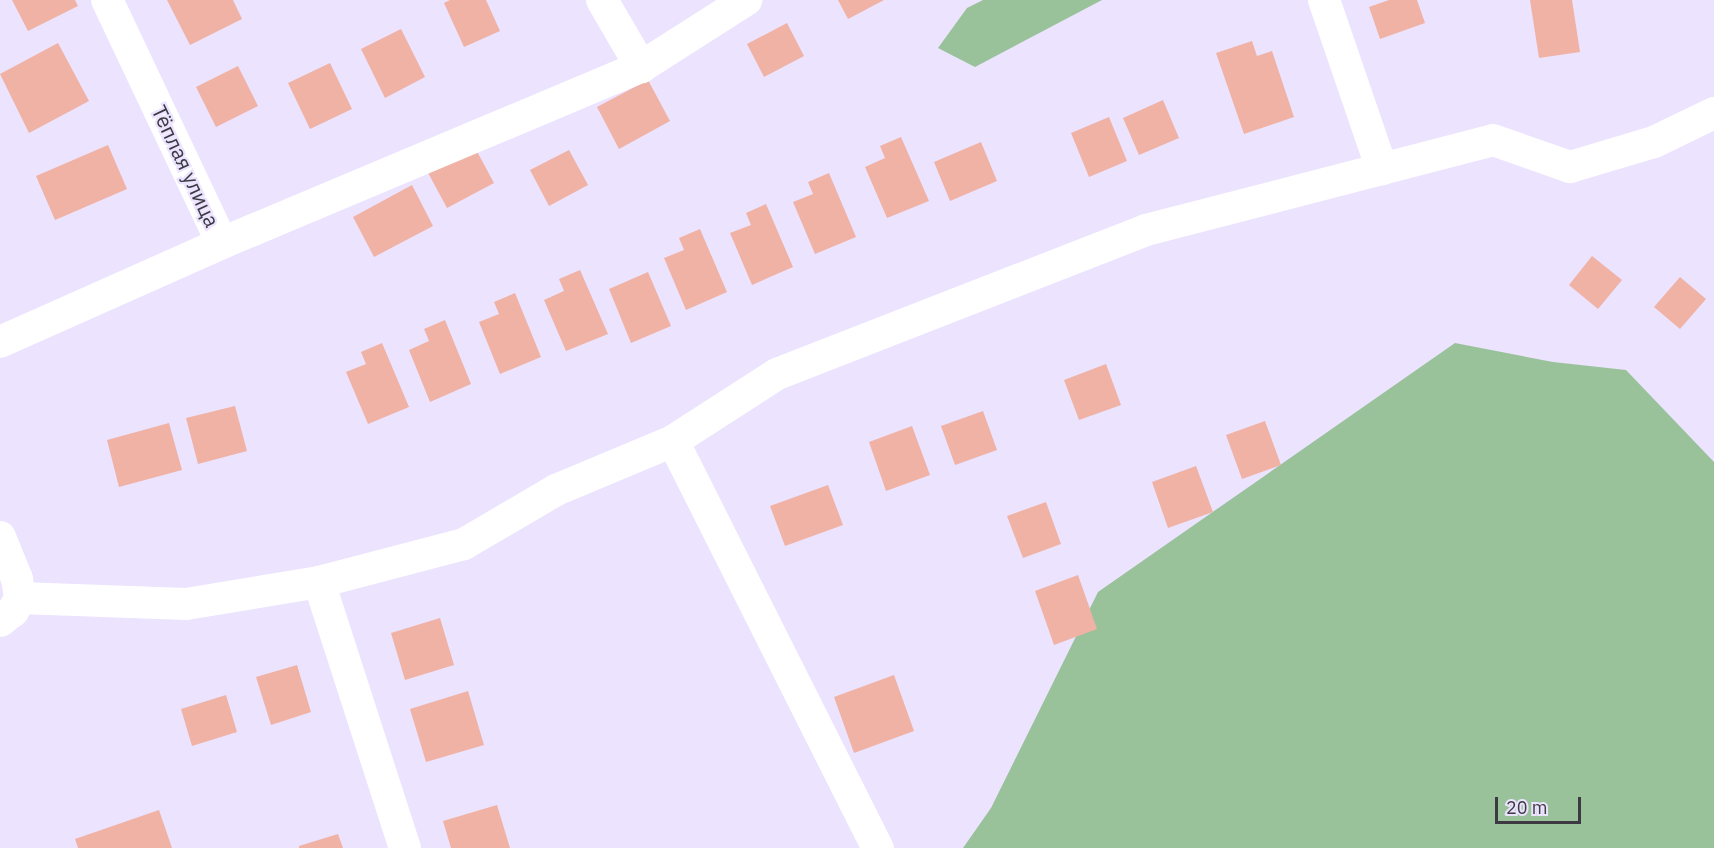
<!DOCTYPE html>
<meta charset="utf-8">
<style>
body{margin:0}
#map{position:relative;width:1714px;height:848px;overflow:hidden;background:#ece3fe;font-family:"IBM Plex Sans",sans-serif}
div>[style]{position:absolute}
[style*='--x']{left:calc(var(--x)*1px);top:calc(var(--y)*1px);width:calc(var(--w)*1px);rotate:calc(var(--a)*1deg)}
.green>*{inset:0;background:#99c29a}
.building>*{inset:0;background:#efb2a5}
.minor>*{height:32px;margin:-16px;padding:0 16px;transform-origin:16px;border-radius:16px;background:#fff}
span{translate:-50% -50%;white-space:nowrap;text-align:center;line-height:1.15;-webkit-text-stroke:4.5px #ece3fe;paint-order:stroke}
.street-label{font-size:21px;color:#3c3943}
.scale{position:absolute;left:1495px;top:797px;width:86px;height:27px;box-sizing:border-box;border:3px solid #3c3943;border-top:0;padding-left:8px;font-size:18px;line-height:21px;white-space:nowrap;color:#3c3943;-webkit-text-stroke:4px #ece3fe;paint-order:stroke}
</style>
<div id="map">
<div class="green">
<div style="clip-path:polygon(983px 0,1102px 0,975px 67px,938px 48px,967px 8px)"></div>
<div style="clip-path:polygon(1455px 343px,1553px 362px,1626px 370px,1714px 462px,1714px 848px,963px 848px,991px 808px,1098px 592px)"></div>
</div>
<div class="building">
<div style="clip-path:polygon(12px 0,75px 0,78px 6px,28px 31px)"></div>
<div style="clip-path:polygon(167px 0,233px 0,242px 19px,190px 45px)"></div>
<div style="clip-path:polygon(450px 0,486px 0,500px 31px,464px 47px,444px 3px)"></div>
<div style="clip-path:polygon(838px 0,884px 0,848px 19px)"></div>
<div style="clip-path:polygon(1389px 0,1417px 0,1425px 23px,1380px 39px,1369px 7px)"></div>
<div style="clip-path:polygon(1530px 0,1572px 0,1580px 52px,1539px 58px)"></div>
<div style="clip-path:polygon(787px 23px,804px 56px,764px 77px,747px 44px)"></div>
<div style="clip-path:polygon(401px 29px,425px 77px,385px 98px,361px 49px)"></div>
<div style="clip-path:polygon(1252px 41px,1257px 56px,1272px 51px,1294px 117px,1244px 134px,1216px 53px)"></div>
<div style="clip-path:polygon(58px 43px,89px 101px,29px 133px,0 74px)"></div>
<div style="clip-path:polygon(330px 63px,352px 109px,310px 129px,288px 83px)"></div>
<div style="clip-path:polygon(238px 66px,258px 106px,216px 127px,196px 87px)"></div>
<div style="clip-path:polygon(648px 80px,670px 121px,619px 149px,597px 107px)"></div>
<div style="clip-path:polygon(1163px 100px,1179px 138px,1139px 155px,1123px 118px)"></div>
<div style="clip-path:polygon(1109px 117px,1127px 161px,1089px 177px,1071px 133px)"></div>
<div style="clip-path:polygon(901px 137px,929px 201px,887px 218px,865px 167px,885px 158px,880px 146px)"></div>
<div style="clip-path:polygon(981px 142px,997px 181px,950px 201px,934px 162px)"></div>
<div style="clip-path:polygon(473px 144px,494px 183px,447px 208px,426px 169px)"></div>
<div style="clip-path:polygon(108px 145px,127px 189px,55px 220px,36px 176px)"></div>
<div style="clip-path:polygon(569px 150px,588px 185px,549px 206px,530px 170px)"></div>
<div style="clip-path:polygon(829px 173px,856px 237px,815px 254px,793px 202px,813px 194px,808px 182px)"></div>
<div style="clip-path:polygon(412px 185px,433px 226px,374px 257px,353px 217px)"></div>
<div style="clip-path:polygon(766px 204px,793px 267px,752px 285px,730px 233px,751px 225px,746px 213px)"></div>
<div style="clip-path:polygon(700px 229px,727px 292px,686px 310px,664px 258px,684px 250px,679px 238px)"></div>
<div style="clip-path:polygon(1592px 256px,1622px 280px,1598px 309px,1569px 285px)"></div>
<div style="clip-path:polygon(580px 270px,608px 334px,566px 351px,544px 300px,564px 291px,559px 279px)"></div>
<div style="clip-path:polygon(648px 272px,671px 326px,631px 343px,609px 289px)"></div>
<div style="clip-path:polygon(1680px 277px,1706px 299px,1680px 329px,1654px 307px)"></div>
<div style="clip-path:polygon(515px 293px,541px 357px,500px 374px,479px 322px,499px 314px,494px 302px)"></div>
<div style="clip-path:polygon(445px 320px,471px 384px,430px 402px,409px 350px,429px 341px,424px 329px)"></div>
<div style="clip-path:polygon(382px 343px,409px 407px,368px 424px,346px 372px,366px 364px,361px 352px)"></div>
<div style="clip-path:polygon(1106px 364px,1121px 405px,1079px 420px,1064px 380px)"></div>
<div style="clip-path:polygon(235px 406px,247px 451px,198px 464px,186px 418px)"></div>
<div style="clip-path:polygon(983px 411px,997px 450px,955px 465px,941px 426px)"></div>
<div style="clip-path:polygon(1265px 421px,1281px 465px,1242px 479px,1226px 435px)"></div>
<div style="clip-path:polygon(169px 423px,182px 470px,119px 487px,107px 440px)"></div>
<div style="clip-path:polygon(912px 426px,930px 475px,886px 491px,869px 442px)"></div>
<div style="clip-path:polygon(1196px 466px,1213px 512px,1168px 528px,1152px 482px)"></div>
<div style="clip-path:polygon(828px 485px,843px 525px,785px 546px,770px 506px)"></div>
<div style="clip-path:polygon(1046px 502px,1061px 544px,1023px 558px,1007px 516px)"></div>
<div style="clip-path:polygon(1078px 575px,1097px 629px,1054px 645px,1035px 591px)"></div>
<div style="clip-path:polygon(440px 618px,454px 665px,405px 680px,391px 633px)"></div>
<div style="clip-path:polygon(297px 665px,311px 712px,271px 725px,256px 677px)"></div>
<div style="clip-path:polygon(894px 675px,914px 731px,854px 753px,834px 697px)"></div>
<div style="clip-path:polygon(468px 691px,484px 745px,426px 762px,410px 709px)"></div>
<div style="clip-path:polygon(226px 695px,237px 732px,192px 746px,181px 709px)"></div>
<div style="clip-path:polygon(497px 805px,510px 848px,451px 848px,443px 821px)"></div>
<div style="clip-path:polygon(159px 810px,172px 848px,78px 848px,75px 839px)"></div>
<div style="clip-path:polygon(338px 834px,343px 848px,299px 848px,299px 846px)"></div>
</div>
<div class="minor">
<div style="--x:602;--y:0;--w:78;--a:59.8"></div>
<div style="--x:1324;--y:0;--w:179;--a:71.1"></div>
<div style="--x:222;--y:243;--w:454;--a:-22.8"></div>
<div style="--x:641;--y:67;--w:125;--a:-32.5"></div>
<div style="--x:0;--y:342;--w:243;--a:-24"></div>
<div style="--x:222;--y:243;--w:269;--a:-115.3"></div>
<div style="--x:673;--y:441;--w:456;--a:63.3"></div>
<div style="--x:0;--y:537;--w:45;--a:68"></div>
<div style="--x:17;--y:579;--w:19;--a:81"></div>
<div style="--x:20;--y:598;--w:15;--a:118"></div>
<div style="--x:13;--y:611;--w:16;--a:142"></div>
<div style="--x:319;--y:582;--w:280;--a:72.1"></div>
<div style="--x:20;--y:598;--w:166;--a:2.1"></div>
<div style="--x:186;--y:604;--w:135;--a:-9.4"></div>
<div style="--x:319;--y:582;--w:150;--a:-14.7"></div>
<div style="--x:464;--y:544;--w:107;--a:-30.4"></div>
<div style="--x:556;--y:490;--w:127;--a:-22.7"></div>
<div style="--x:673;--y:441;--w:124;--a:-32.8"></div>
<div style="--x:777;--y:374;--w:396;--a:-21.3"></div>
<div style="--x:1146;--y:230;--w:358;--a:-14.5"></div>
<div style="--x:1493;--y:140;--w:82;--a:19.3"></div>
<div style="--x:1570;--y:167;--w:88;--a:-16.6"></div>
<div style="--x:1654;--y:142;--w:67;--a:-25.8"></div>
</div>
<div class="street-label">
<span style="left:186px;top:166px;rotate:65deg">Тёплая улица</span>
</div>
<div class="scale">20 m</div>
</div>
